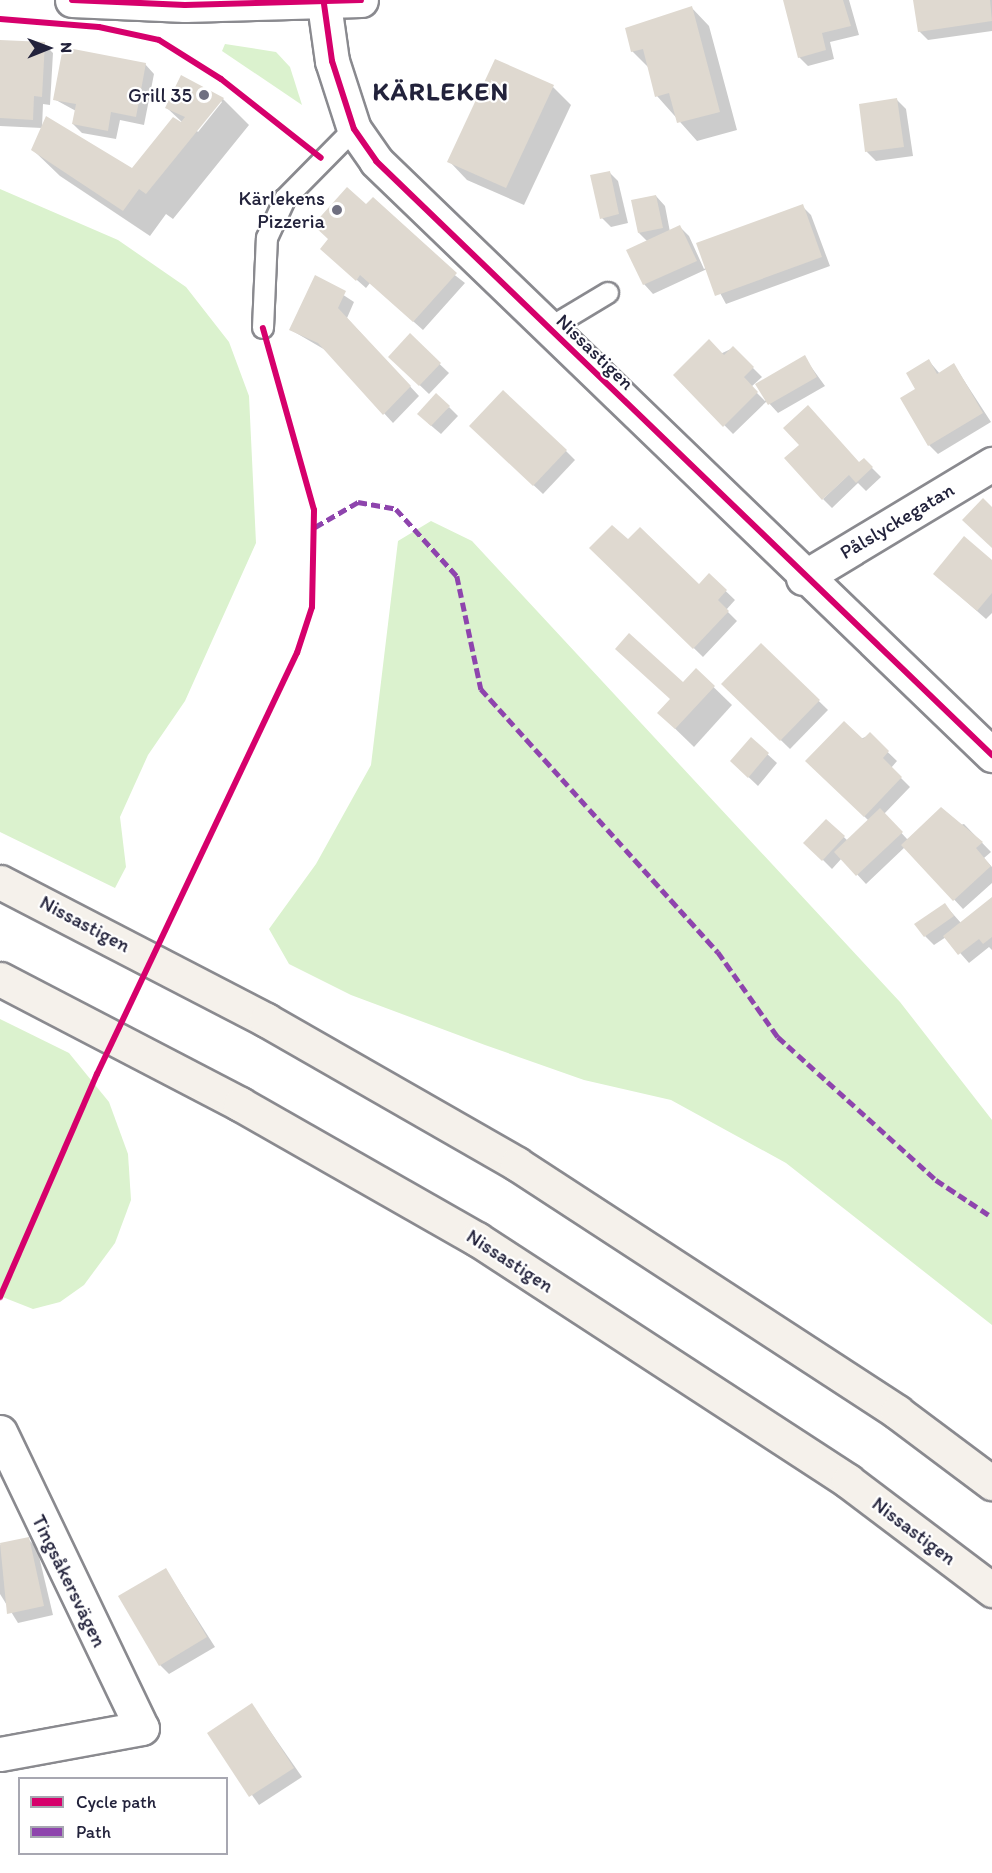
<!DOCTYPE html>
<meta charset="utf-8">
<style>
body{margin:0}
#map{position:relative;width:992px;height:1873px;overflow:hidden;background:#fff;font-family:Itim,sans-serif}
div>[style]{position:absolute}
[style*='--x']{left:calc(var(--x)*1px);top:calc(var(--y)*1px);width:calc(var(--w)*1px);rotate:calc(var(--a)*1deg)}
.green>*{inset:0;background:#dbf2ce}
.shadow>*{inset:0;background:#0003}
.building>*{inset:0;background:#dfd9d0}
.roads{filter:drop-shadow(2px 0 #8a8a8f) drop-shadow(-2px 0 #8a8a8f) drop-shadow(0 2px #8a8a8f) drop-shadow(0 -2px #8a8a8f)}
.service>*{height:20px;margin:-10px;padding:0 10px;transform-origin:10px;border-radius:10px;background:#fff}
.minor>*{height:33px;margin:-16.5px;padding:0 16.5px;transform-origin:16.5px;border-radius:16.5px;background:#fff}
.trunk>*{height:33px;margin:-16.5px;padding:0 16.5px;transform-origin:16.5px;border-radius:16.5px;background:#f5f1eb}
.quiet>*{height:4.5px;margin-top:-2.25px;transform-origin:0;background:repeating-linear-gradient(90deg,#8e44ad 0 9px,transparent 0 13.5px)}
.cycleway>*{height:6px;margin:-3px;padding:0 3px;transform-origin:3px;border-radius:3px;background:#d6006c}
.dots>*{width:16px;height:16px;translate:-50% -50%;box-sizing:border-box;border:3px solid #fff;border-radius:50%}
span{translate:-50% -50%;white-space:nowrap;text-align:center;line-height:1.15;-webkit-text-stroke:4.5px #fff;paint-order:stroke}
.poi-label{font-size:20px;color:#22223b}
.right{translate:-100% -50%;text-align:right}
.street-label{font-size:20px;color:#22223b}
.district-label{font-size:26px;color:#22223b;font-weight:700;letter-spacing:1.5px}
.legend{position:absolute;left:18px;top:1777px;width:210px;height:78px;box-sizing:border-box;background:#fff;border:2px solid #a7a7b1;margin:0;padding:8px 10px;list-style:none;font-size:18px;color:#22223b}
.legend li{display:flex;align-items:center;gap:12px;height:30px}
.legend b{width:30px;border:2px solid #a7a7b1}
.north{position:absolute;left:18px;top:18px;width:60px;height:60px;-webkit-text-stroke:4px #fff;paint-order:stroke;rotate:89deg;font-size:16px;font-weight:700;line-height:24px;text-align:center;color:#22223b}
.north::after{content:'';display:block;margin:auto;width:21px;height:27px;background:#22223b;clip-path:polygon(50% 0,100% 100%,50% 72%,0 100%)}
</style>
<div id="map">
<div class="green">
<div style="clip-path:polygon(225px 44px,276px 52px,290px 67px,302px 105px,222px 51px)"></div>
<div style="clip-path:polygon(0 189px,118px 240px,186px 287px,229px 342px,249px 396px,256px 543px,185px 701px,148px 755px,120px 817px,126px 867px,115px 888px,0 832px)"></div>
<div style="clip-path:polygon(431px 521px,472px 541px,900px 1002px,992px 1120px,992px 1325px,786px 1163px,671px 1100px,584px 1080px,485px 1045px,351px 995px,289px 964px,269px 929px,316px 864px,371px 765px,398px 541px)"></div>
<div style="clip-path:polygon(0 1019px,69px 1053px,109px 1102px,128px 1154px,131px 1200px,115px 1243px,84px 1285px,60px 1302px,33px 1309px,0 1296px)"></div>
</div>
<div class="shadow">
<div style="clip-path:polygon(784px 0,849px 0,859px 35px,830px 42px,834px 59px,808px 66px,799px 57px)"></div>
<div style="clip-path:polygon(915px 0,992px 0,992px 31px,928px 40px,919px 31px)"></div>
<div style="clip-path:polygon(691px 7px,709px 26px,737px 130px,697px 141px,657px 96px,649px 68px,632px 51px)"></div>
<div style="clip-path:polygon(0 41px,44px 44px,53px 53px,50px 105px,43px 104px,42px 128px,0 126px)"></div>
<div style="clip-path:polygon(145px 64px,154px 74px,144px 125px,120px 120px,116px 139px,82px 133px,73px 124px,76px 111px,54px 99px)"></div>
<div style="clip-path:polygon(553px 87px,571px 105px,524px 205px,467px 180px,449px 161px)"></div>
<div style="clip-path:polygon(evenodd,223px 99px,249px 125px,173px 219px,166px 214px,150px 236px,60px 176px,33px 150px,132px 170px,183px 123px,167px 108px,223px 99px,220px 100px,222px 102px,198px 132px,196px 130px,220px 100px)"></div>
<div style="clip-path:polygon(897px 100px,906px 109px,913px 156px,876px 161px,867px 152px,860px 105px)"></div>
<div style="clip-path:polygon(609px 172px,618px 181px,628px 223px,611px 227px,602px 218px)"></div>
<div style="clip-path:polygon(656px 196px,665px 206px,670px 232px,680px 227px,689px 236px,704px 269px,802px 206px,811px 215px,830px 266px,726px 304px,707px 269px,653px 294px,644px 284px,648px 242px,639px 233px)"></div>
<div style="clip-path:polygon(366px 206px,465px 283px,423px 330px,370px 283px,366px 288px,331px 257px)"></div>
<div style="clip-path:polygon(316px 277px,354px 302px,347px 318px,419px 396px,393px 423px,327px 351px,291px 330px)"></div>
<div style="clip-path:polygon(410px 336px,449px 373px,429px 394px,390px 357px)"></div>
<div style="clip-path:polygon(733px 348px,762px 377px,751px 387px,765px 401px,804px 357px,825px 386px,778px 413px,767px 401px,733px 434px,675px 375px)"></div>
<div style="clip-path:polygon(929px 361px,940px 374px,954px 365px,991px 422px,938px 454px,929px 445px,917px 389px)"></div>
<div style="clip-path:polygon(449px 407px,458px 416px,441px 434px,428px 423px)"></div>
<div style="clip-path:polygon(480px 435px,566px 451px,575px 460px,543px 494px)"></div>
<div style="clip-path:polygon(864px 460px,881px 477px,866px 491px,858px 483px,832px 508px,823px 499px)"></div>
<div style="clip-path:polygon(591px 548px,699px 586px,709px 575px,735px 600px,726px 610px,737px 621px,703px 657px)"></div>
<div style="clip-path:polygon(992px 562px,992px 613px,986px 619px,944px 582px)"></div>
<div style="clip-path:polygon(761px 645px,828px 710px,790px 749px,723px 684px)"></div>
<div style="clip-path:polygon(696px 670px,732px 705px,694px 747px,659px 713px)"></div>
<div style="clip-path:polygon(870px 735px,897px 761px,891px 768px,910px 787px,884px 814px,907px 839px,964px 824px,991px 852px,984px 858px,992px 867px,992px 883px,963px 909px,905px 847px,866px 884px,842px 858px,832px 869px,806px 843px,827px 821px,848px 841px,869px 821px,808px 761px)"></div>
<div style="clip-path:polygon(751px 739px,777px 763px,758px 786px,741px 770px)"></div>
<div style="clip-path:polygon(992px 898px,992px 950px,989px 947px,969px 963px,946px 937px,934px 945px,925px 936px,945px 905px,961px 923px)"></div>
<div style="clip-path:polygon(28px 1539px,37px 1548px,53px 1615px,18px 1623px,0 1594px,0 1545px)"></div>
<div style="clip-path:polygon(166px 1570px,215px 1647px,169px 1674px,160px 1665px)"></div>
<div style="clip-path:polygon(252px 1705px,302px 1777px,259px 1805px,209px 1733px)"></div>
</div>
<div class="building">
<div style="clip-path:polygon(783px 0,843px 0,851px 26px,822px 33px,826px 50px,798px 58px)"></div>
<div style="clip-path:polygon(913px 0,990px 0,992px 21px,918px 32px)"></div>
<div style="clip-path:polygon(692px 6px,720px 112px,677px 123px,669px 93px,655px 97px,643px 49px,631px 52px,625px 28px)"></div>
<div style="clip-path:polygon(0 40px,45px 42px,42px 97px,34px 96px,33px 120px,0 118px)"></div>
<div style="clip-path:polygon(63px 47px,146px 63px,136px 117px,111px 112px,108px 131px,72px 124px,76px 104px,53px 100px)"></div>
<div style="clip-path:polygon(495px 59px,554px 85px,506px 188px,447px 162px)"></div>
<div style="clip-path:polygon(181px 75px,224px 98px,146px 194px,139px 189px,123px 211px,31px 150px,46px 116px,132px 168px,173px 117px,181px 122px,185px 117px,165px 108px)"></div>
<div style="clip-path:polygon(897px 98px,904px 147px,865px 152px,859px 104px)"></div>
<div style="clip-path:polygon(610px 171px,619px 214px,600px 219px,590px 175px)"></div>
<div style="clip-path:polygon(347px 187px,366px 204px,373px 197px,457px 273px,413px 322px,360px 275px,356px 281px,320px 249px,328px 239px,313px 225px)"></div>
<div style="clip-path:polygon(656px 195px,663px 228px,638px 233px,631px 200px)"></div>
<div style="clip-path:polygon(803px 204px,822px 257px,715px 296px,696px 243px)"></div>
<div style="clip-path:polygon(680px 225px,697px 261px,643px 285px,626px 250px)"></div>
<div style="clip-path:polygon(315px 275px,346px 291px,338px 308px,411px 386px,383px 415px,318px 343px,289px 330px)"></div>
<div style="clip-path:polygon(410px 333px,441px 363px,419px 386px,388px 357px)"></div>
<div style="clip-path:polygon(709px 339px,724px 355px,733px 346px,754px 367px,744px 377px,758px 392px,723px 427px,673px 375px)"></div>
<div style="clip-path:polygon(805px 355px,817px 377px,768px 405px,755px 384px)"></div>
<div style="clip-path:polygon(929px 359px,937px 374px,954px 363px,983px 413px,928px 446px,900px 398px,915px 389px,906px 373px)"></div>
<div style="clip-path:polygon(503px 390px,567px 450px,533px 486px,469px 426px)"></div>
<div style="clip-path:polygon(436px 393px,450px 406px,431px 426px,417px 414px)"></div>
<div style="clip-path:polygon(808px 405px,859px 462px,864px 458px,873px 467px,856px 483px,849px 475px,822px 500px,784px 458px,799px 445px,783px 428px)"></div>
<div style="clip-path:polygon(983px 498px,992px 507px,992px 548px,962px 520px)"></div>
<div style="clip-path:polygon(612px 525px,628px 539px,640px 527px,699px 584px,709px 573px,727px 590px,718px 600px,729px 611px,693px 649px,589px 548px)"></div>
<div style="clip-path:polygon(964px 536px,992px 560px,992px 593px,977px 611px,933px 574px)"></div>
<div style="clip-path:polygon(629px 633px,683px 682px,696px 668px,715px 686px,675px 729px,657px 713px,670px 699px,615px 649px)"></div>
<div style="clip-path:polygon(761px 643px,820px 700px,780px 741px,721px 684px)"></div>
<div style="clip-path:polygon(844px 721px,863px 739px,870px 732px,889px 751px,883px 758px,902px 777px,864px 817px,805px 761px)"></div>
<div style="clip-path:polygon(751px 737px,769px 753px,748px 778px,730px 761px)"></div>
<div style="clip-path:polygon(941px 807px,983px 842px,976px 848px,991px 866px,953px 901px,901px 845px)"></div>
<div style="clip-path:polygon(880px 808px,903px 832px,856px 876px,834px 852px)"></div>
<div style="clip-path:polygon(826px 819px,845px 836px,822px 861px,803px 843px)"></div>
<div style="clip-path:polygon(992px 897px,992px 937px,983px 944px,979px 939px,958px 955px,943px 936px)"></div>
<div style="clip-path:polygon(945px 903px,954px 916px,924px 937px,914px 924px)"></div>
<div style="clip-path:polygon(29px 1537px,44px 1606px,7px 1614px,0 1543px)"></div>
<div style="clip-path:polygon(166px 1568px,207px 1637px,159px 1666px,118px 1596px)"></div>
<div style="clip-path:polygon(252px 1703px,294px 1768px,249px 1797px,207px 1733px)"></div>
</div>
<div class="roads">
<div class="service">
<div style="--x:263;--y:328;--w:90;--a:-87.5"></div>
<div style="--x:267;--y:238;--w:43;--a:-65.2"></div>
<div style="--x:285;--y:199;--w:98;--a:-45.4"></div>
<div style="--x:548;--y:329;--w:70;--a:-31"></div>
</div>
<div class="minor">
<div style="--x:72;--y:0;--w:113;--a:2.5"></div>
<div style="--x:185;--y:5;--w:176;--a:-1.6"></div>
<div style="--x:324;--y:4;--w:58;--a:82"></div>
<div style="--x:332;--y:61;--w:71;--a:72.1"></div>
<div style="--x:354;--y:129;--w:39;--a:55"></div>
<div style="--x:376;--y:161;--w:856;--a:43.96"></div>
<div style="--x:803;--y:578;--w:221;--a:-31.1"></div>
<div style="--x:0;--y:1432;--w:328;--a:64.4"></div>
<div style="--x:142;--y:1728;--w:144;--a:169.6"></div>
</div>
<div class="trunk">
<div style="--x:0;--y:882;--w:300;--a:27.4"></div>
<div style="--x:266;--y:1020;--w:289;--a:29.8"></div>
<div style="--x:517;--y:1164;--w:454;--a:33.1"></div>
<div style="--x:897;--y:1412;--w:119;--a:36.8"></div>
<div style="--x:0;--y:979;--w:271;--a:27.5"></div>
<div style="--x:240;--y:1104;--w:273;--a:29.7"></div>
<div style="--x:477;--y:1239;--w:443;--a:33.1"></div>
<div style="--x:848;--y:1481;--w:181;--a:37.1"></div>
</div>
</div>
<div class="quiet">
<div style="--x:315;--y:527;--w:50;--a:-30.2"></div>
<div style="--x:358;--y:502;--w:39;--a:10"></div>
<div style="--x:396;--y:509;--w:91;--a:47.7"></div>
<div style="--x:457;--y:576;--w:116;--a:78"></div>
<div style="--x:481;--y:689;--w:354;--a:48"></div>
<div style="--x:718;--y:952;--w:104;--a:54.8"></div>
<div style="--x:778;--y:1037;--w:213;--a:42.1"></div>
<div style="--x:936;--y:1180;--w:67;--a:33.5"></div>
</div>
<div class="cycleway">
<div style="--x:72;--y:0;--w:113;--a:2.5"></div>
<div style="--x:185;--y:5;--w:176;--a:-1.6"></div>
<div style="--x:324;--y:4;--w:58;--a:82"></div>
<div style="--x:332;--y:61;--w:71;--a:72.1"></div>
<div style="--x:354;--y:129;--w:39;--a:55"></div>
<div style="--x:376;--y:161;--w:856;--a:43.96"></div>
<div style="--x:0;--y:19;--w:99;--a:4.6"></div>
<div style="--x:99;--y:27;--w:61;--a:12.2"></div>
<div style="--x:159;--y:40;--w:73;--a:32.2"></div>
<div style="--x:221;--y:79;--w:127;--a:38.3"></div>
<div style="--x:0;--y:1297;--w:243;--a:-66.5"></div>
<div style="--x:97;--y:1074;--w:466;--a:-64.6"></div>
<div style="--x:297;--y:653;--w:48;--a:-71.9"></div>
<div style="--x:312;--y:607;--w:97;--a:-88.8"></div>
<div style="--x:314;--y:510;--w:189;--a:-105.7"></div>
</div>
<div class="dots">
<div style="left:204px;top:95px;background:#6f6f80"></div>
<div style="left:337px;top:210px;background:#6f6f80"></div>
</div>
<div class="poi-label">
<span class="right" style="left:192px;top:95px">Grill 35</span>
<span class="right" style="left:325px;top:210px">Kärlekens<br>Pizzeria</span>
</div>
<div class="street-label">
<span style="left:595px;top:352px;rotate:44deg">Nissastigen</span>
<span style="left:897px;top:521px;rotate:-31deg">Pålslyckegatan</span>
<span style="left:85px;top:924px;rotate:28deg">Nissastigen</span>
<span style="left:510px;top:1261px;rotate:33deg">Nissastigen</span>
<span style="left:914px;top:1531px;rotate:37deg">Nissastigen</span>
<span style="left:69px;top:1581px;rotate:64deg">Tingsåkersvägen</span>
</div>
<div class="district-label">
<span style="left:441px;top:92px">KÄRLEKEN</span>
</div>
<ul class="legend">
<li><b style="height:8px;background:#d6006c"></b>Cycle path</li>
<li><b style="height:8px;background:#8e44ad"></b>Path</li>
</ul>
<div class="north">N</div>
</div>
